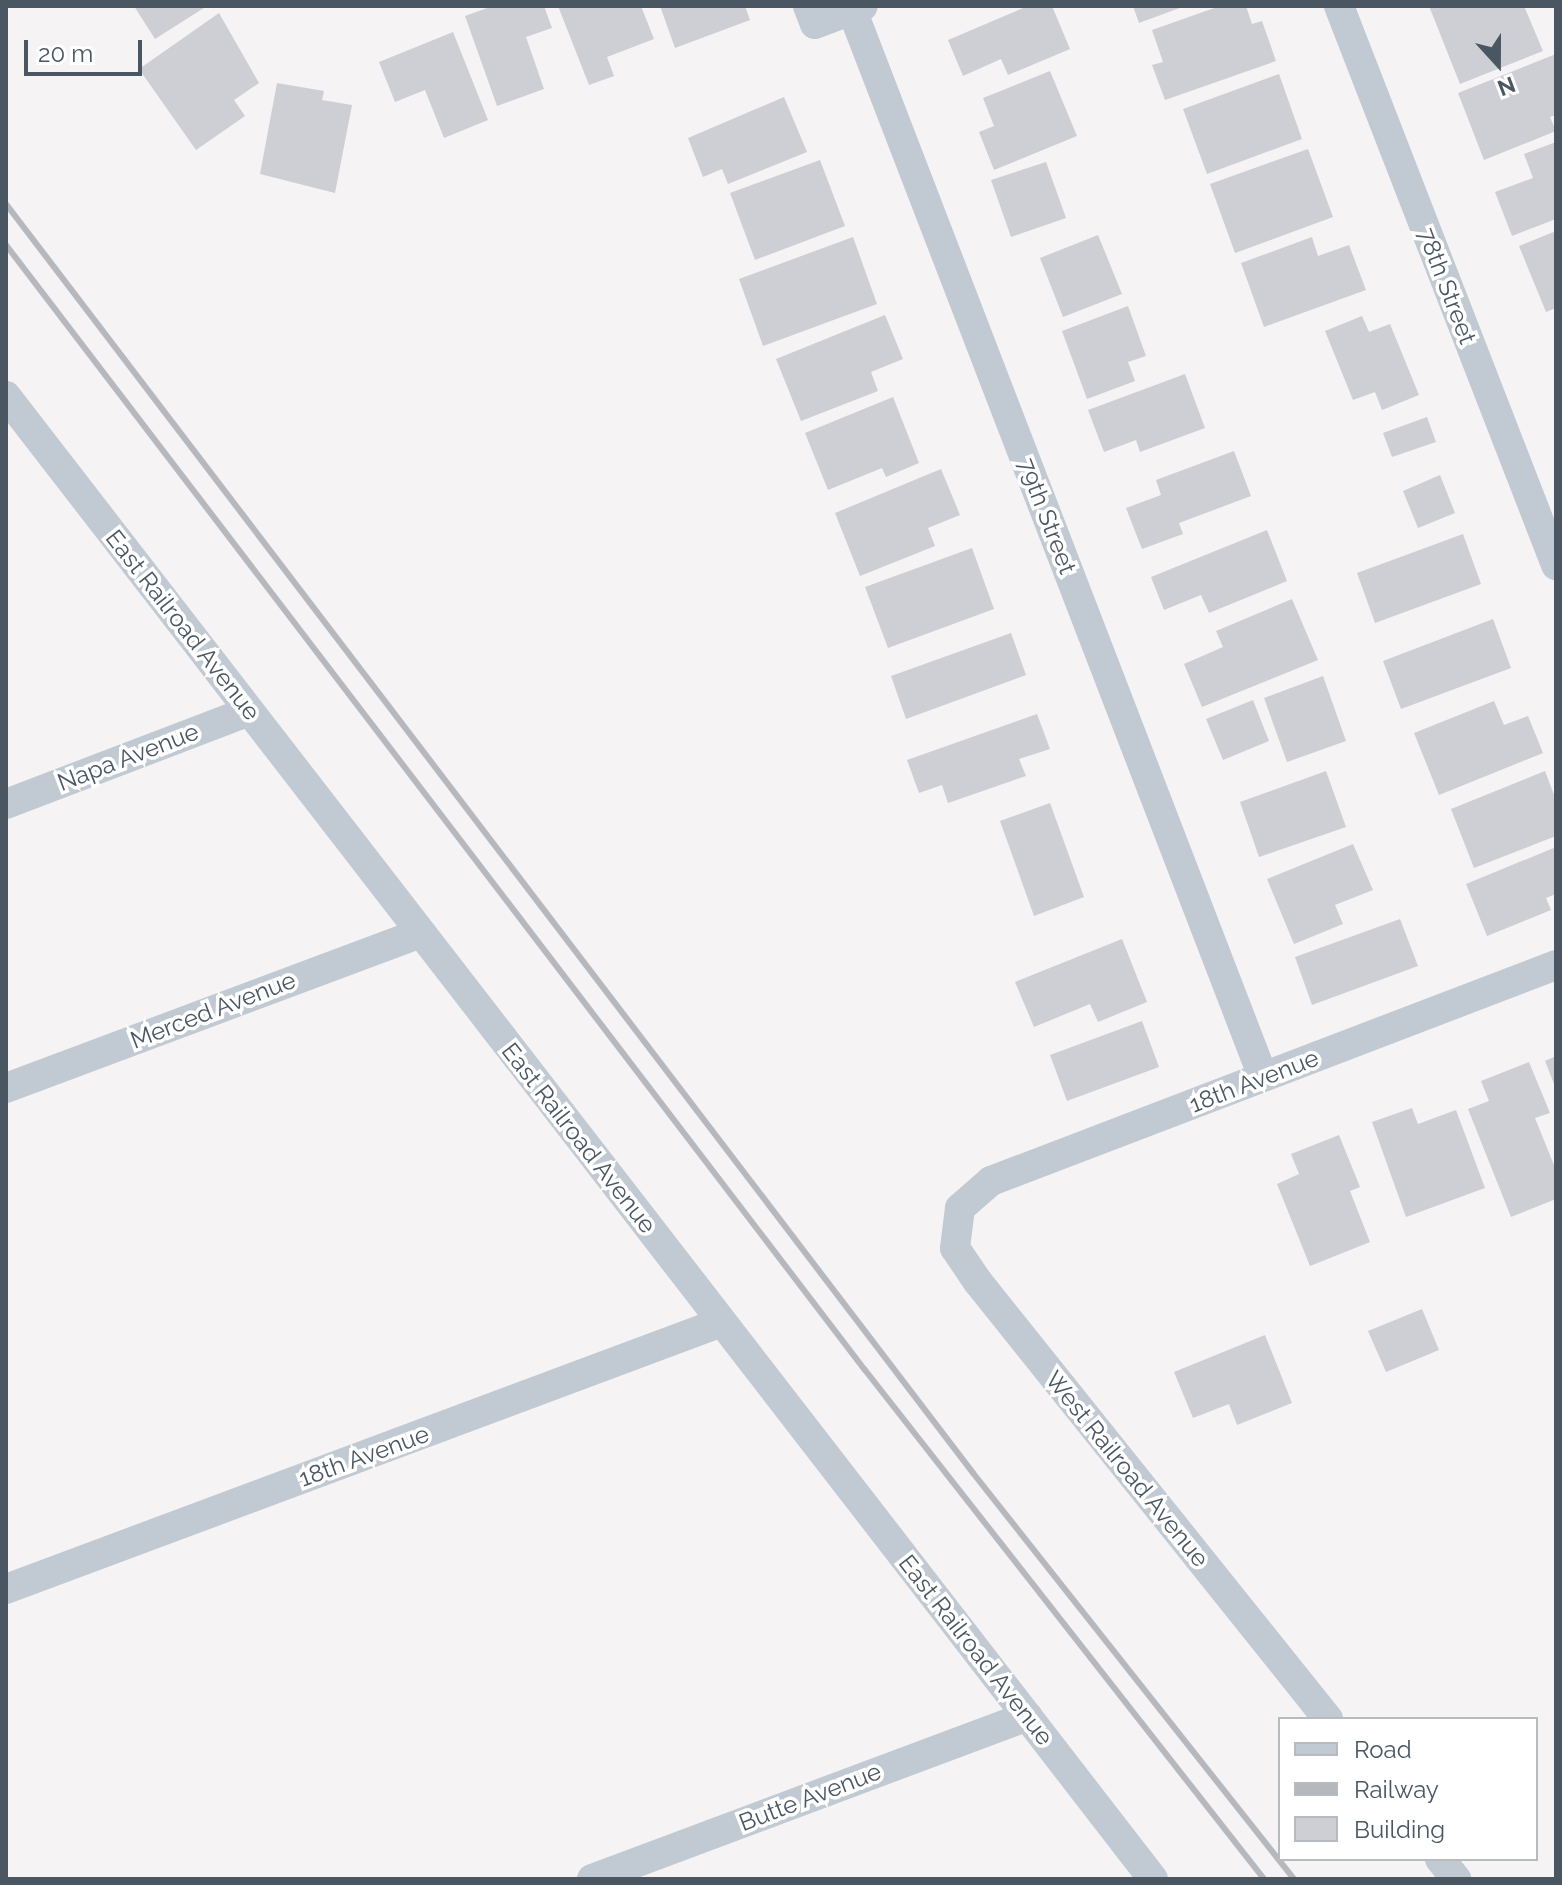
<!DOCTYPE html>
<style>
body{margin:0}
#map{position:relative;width:1562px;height:1885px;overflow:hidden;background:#f5f3f3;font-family:Raleway,sans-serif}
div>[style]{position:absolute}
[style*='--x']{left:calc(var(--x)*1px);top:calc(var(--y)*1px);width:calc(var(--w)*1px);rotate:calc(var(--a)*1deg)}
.building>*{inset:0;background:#cdcfd5}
.minor>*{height:30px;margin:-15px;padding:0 15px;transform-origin:15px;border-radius:15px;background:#c1cad2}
.rail>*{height:6px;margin:-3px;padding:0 3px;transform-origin:3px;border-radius:3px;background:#b5b8bd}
span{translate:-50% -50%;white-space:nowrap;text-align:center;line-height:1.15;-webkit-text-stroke:7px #fff;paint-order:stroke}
.street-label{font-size:24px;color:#4a5661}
.frame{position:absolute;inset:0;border:8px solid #4a5661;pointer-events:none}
.legend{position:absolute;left:1278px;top:1717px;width:260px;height:144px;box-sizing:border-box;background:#fff;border:2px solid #b7bbc0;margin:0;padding:10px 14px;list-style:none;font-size:24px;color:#4a5661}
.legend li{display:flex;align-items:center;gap:16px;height:40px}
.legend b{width:40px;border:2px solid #b7bbc0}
.north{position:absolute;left:1458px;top:24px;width:80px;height:80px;-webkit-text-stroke:6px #fff;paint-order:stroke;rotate:159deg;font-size:22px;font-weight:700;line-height:32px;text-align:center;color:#4a5661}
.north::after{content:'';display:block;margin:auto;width:28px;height:36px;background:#4a5661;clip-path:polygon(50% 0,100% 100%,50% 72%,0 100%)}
.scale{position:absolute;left:24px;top:40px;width:118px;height:36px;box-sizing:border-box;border:4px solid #4a5661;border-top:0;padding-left:10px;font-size:24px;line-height:28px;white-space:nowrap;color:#4a5661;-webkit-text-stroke:6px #fff;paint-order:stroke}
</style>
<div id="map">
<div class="building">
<div style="clip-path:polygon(134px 6px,207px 6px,155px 39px)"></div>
<div style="clip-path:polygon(493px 6px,544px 6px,552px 28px,526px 37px,544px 89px,497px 106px,465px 16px)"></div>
<div style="clip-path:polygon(558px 6px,641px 6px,654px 39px,607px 57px,614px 76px,589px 85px)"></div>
<div style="clip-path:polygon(660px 6px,745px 6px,750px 20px,675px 48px)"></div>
<div style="clip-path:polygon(1028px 6px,1052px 6px,1070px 49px,1008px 75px,1001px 59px,963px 76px,948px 40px)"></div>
<div style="clip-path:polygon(1133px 6px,1185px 6px,1139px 23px)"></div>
<div style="clip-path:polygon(1220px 6px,1246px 6px,1252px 24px,1262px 21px,1276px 61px,1165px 100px,1152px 65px,1163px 62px,1152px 30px)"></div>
<div style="clip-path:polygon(1429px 6px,1524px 6px,1543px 51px,1460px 84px)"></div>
<div style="clip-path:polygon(219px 13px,259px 83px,234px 100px,245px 116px,196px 150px,139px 69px)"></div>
<div style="clip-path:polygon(453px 32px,488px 120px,444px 138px,425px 90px,395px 102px,379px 62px)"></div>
<div style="clip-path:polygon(1556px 54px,1556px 115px,1550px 117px,1556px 131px,1484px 160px,1458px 93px)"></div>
<div style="clip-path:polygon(1050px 71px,1077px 136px,994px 170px,979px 132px,994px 126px,983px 98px)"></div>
<div style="clip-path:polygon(1279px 74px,1302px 139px,1207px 174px,1183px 109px)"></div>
<div style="clip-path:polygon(277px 83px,324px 91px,322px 100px,352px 105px,335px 193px,260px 174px)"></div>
<div style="clip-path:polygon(784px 97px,807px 152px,728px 184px,722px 169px,703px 177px,688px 138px)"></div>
<div style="clip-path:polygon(1556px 142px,1556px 219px,1512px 236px,1495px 192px,1533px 178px,1524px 154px)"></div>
<div style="clip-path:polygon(1308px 149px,1333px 217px,1235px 253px,1210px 184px)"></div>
<div style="clip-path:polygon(820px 160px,845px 226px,755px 260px,730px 193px)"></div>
<div style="clip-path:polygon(1046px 162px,1066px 218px,1011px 237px,991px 180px)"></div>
<div style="clip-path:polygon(1556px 231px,1556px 308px,1546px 312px,1519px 246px)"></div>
<div style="clip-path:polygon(1098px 235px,1122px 294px,1063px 317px,1040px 258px)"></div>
<div style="clip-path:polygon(853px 237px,877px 304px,763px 346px,739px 279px)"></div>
<div style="clip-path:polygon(1312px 237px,1318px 256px,1349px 245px,1366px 290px,1264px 327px,1241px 263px)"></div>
<div style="clip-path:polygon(1128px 306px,1146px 356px,1128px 362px,1135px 381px,1087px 399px,1062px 331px)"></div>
<div style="clip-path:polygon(885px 315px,903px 359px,871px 372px,878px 391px,801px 421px,776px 359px)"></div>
<div style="clip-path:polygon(1362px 316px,1369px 332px,1390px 324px,1419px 395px,1382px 410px,1375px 392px,1353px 400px,1325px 331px)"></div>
<div style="clip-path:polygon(1185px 374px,1205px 428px,1140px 452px,1136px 440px,1104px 452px,1088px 410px)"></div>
<div style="clip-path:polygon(893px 397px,919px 463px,886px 477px,882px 468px,828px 490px,805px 433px)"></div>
<div style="clip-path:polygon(1427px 417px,1436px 442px,1392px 457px,1383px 433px)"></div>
<div style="clip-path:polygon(1234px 451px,1251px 496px,1179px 523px,1183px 534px,1142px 549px,1126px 508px,1161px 495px,1156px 480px)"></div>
<div style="clip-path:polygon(941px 469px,960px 515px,928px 528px,935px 546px,860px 576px,835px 513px)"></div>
<div style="clip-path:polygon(1440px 475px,1455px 513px,1418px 528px,1403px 491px)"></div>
<div style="clip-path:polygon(1267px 530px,1287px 581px,1209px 613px,1201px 595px,1164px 610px,1151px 577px)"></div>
<div style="clip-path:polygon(1463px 534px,1481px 584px,1375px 623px,1357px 573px)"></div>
<div style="clip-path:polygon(972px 548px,994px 609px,888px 648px,865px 587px)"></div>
<div style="clip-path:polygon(1292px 599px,1318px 660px,1202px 707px,1184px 664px,1223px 647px,1216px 631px)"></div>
<div style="clip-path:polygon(1493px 619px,1511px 668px,1401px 709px,1383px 661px)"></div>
<div style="clip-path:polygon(1011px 633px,1026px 675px,906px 719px,891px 676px)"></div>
<div style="clip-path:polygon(1323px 676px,1346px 741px,1287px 762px,1264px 698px)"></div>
<div style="clip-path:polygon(1253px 700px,1269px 741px,1223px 760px,1206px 719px)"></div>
<div style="clip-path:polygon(1494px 701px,1504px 725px,1528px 716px,1543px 753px,1439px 795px,1414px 733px)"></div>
<div style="clip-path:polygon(1037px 714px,1050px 749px,1019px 759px,1026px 776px,948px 803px,942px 785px,919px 793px,907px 760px)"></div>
<div style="clip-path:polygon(1326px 771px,1346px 827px,1259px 857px,1240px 802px)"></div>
<div style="clip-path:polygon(1545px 771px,1556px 800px,1556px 836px,1474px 868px,1451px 809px)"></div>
<div style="clip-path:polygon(1050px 803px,1084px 897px,1034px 916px,1000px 821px)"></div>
<div style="clip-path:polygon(1353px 844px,1373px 890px,1335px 905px,1343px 924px,1294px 944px,1267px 879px)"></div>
<div style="clip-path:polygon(1556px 847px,1556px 894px,1546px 898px,1551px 910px,1487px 936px,1466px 884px)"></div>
<div style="clip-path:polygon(1400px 919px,1418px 966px,1312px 1005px,1295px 957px)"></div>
<div style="clip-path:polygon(1122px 939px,1147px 1002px,1098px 1022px,1090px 1004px,1034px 1027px,1015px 982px)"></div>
<div style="clip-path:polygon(1142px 1021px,1159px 1067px,1067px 1101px,1050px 1055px)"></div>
<div style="clip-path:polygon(1556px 1056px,1556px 1089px,1545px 1061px)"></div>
<div style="clip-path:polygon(1529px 1062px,1550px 1113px,1535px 1118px,1556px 1170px,1556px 1199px,1511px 1217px,1468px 1109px,1489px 1101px,1481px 1081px)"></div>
<div style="clip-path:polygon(1412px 1108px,1418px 1124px,1456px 1110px,1485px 1188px,1406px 1217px,1372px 1122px)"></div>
<div style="clip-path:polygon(1339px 1135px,1360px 1187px,1350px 1191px,1370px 1242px,1310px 1266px,1277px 1184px,1299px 1174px,1291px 1154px)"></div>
<div style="clip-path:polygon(1422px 1309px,1439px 1350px,1386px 1372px,1368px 1331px)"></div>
<div style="clip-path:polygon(1265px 1335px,1292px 1403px,1237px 1425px,1229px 1404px,1193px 1418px,1174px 1372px)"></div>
</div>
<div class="minor">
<div style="--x:808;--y:6;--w:19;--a:69"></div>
<div style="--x:815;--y:24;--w:51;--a:-20.6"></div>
<div style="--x:1339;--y:6;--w:600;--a:68.78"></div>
<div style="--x:852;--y:10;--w:1143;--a:68.93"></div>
<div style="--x:6;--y:396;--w:1875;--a:52.28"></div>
<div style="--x:6;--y:804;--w:260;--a:-20.9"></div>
<div style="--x:6;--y:1088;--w:443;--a:-20.5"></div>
<div style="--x:6;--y:1589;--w:764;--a:-20.45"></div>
<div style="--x:1328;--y:1719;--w:560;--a:-128.69"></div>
<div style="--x:978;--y:1282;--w:41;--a:-124.1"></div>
<div style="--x:955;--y:1248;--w:40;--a:-82.9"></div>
<div style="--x:960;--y:1208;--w:41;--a:-41.1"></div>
<div style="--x:991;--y:1181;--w:605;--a:-20.92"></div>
<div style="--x:1440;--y:1859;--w:26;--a:51"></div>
<div style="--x:592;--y:1879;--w:465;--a:-20.5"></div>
</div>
<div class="rail">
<div style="--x:6;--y:204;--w:1595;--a:52.69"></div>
<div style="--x:973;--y:1473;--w:518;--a:51.67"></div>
<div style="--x:6;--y:245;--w:1415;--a:52.64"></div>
<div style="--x:865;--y:1370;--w:647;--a:51.91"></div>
</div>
<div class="street-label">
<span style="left:1447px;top:286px;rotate:69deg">78th Street</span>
<span style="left:1047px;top:516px;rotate:69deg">79th Street</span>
<span style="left:183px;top:625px;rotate:52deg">East Railroad Avenue</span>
<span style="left:128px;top:757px;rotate:-21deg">Napa Avenue</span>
<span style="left:213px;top:1010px;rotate:-21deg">Merced Avenue</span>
<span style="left:1254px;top:1081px;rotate:-21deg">18th Avenue</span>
<span style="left:579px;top:1138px;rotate:52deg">East Railroad Avenue</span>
<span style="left:364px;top:1456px;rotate:-20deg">18th Avenue</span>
<span style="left:1127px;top:1469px;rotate:51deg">West Railroad Avenue</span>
<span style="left:976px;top:1650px;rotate:52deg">East Railroad Avenue</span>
<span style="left:810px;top:1797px;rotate:-21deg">Butte Avenue</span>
</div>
<div class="frame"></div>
<ul class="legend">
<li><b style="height:10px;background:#c1cad2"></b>Road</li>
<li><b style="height:10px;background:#b5b8bd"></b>Railway</li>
<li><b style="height:22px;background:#cdcfd5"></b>Building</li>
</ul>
<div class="north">N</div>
<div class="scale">20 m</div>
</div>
